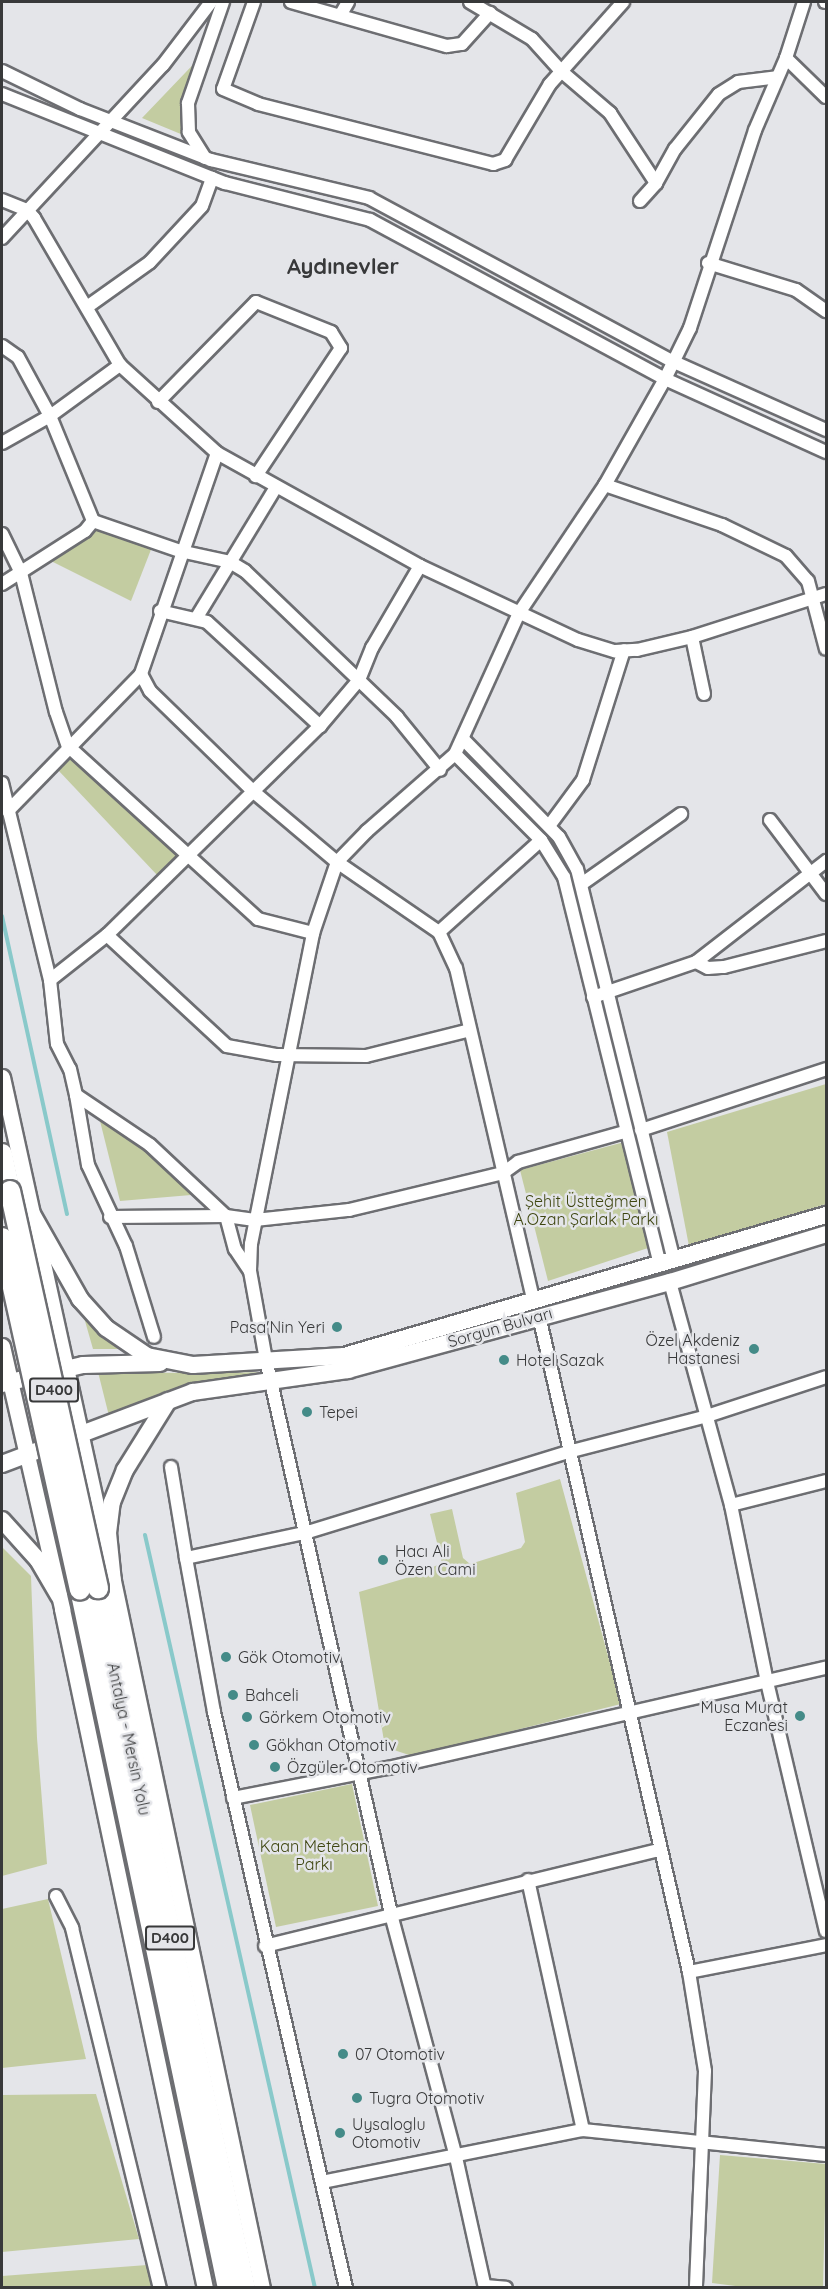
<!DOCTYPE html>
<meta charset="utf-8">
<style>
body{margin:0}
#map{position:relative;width:828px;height:2289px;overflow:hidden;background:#e4e5e9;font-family:Quicksand,sans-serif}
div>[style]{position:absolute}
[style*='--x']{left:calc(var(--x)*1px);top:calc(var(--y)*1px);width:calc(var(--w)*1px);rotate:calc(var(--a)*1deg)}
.green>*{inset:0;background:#c3cca1}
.stream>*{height:4px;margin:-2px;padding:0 2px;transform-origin:2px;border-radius:2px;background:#89c9ca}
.roads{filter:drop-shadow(2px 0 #6d6e72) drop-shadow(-2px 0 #6d6e72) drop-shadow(0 2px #6d6e72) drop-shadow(0 -2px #6d6e72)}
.minor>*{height:12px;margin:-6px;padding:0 6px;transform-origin:6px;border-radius:6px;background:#fff}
.tertiary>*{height:15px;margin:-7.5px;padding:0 7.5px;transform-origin:7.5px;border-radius:7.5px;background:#fff}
.secondary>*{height:16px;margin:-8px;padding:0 8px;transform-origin:8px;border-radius:8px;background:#fff}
.trunk>*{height:20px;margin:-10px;padding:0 10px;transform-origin:10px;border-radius:10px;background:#fff}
.bridges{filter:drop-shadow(2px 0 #6d6e72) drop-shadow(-2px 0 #6d6e72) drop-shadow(0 2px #6d6e72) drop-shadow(0 -2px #6d6e72)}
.trunk-bridge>*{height:20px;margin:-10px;padding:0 10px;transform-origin:10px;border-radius:10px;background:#fff}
.dots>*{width:16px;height:16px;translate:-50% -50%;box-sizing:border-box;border:3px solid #e4e5e9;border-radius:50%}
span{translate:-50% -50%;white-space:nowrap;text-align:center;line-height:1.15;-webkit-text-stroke:5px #e4e5e9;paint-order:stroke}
.shield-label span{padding:2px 4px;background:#e4e5e9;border:2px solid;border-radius:4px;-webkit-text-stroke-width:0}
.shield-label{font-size:15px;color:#38393a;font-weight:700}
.park-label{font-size:16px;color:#3e460f}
.poi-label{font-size:16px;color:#38393a}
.right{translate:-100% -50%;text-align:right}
.left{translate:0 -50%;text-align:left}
.street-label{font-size:16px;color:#38393a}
.district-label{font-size:22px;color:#38393a;font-weight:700}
.frame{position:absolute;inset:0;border:3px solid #38393a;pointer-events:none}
</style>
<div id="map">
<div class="green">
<div style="clip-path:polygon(207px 50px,185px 115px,188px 137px,142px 118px)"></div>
<div style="clip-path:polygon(93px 529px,152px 547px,131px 601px,49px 560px)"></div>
<div style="clip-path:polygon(70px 758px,179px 856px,158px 876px,58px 770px)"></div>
<div style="clip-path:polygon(826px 1084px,826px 1204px,689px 1246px,667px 1132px)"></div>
<div style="clip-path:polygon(96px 1105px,203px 1194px,120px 1201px)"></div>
<div style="clip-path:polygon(628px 1141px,648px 1248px,548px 1281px,520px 1170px)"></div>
<div style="clip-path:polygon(81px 1307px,125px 1349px,93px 1349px)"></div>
<div style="clip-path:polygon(98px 1372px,184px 1373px,270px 1372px,109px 1416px)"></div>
<div style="clip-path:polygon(560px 1479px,621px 1704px,412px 1756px,385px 1747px,359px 1592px,413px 1576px,442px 1563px,430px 1514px,452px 1509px,463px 1558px,470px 1564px,521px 1548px,525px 1542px,516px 1493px)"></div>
<div style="clip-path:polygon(2px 1547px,31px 1576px,37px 1738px,47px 1864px,2px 1876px)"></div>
<div style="clip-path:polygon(352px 1784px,378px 1906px,276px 1927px,250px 1805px)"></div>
<div style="clip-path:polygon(48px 1899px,86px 2059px,2px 2068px,2px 1909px)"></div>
<div style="clip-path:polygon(96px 2094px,139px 2239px,2px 2252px,2px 2095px)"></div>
<div style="clip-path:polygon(720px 2155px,826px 2164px,823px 2287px,751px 2288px,712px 2283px)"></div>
<div style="clip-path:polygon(147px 2265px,151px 2287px,2px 2287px,2px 2276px)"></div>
</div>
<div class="stream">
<div style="--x:2;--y:916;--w:305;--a:77.7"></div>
<div style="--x:145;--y:1535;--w:772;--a:77.28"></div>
</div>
<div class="roads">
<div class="minor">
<div style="--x:254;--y:2;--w:92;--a:109.6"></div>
<div style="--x:223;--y:89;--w:38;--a:23"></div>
<div style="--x:258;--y:104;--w:243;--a:14.3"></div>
<div style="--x:493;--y:164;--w:13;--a:-18"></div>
<div style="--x:505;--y:160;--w:88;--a:-59.4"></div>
<div style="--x:550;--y:84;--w:110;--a:-48.3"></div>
<div style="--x:291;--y:2;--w:162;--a:15.8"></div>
<div style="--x:447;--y:46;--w:15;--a:-8"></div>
<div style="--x:462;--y:44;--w:42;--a:-47.9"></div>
<div style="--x:470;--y:2;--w:72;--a:30.8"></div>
<div style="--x:532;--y:39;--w:43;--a:47.8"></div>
<div style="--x:561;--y:71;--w:65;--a:40.6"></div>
<div style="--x:610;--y:113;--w:84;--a:56.7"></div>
<div style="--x:656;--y:183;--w:39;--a:-61"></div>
<div style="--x:675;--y:149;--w:70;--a:-51.3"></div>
<div style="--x:719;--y:94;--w:22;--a:-32"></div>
<div style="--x:738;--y:82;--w:39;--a:-7"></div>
<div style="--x:804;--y:2;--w:59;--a:107.8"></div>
<div style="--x:786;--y:58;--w:56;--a:44.3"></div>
<div style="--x:825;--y:2;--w:1;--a:0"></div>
<div style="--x:341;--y:14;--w:14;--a:-60"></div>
<div style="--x:2;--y:71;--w:87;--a:26"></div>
<div style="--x:80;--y:109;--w:141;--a:21.3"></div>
<div style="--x:211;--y:160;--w:163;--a:13.5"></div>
<div style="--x:369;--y:198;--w:346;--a:28.3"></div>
<div style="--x:674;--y:362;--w:167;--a:24.1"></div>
<div style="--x:2;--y:94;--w:240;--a:21.8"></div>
<div style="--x:225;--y:183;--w:150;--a:14.3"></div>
<div style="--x:370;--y:220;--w:335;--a:28.3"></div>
<div style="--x:665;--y:379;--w:177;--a:24.4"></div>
<div style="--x:205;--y:158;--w:31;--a:-122"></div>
<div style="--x:189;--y:132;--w:29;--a:-92"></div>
<div style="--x:188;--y:103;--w:107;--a:-70.9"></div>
<div style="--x:2;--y:200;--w:27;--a:22"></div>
<div style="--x:27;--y:210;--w:11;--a:49"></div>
<div style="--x:34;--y:218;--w:170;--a:59.7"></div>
<div style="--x:120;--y:365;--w:131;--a:42.2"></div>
<div style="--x:217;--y:453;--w:232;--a:29.1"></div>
<div style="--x:420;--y:566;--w:174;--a:25.1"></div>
<div style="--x:578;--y:640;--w:39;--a:17"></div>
<div style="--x:615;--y:651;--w:22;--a:-3"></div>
<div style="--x:637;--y:650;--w:57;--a:-13.3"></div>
<div style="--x:640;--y:201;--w:24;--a:-48"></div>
<div style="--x:2;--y:238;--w:236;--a:-47.1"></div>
<div style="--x:163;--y:65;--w:79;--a:-52.7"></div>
<div style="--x:708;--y:263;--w:92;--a:17.1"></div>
<div style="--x:796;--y:290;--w:37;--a:35"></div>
<div style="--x:87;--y:307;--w:77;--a:-35.5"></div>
<div style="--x:150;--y:262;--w:76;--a:-47.1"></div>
<div style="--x:202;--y:206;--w:30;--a:-70"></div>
<div style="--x:2;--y:346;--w:19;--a:35"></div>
<div style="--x:18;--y:357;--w:67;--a:61.5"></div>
<div style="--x:50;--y:416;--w:113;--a:67.7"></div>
<div style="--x:93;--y:521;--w:92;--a:19"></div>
<div style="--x:180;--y:551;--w:51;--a:12.4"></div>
<div style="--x:230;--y:562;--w:17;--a:31"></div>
<div style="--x:245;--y:571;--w:211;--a:43.8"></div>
<div style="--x:397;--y:717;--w:68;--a:50.9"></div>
<div style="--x:158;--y:402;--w:140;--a:-45.6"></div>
<div style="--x:256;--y:302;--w:81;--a:21.8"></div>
<div style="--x:331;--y:332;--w:19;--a:58"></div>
<div style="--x:341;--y:348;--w:154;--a:123.6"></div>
<div style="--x:2;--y:443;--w:55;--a:-29.4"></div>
<div style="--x:50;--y:416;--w:87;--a:-36.1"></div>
<div style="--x:217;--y:453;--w:234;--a:109"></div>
<div style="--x:141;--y:674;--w:19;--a:62"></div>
<div style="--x:150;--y:691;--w:146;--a:44.2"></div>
<div style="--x:255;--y:793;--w:107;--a:40.1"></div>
<div style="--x:337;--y:862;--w:124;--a:34.5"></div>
<div style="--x:439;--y:932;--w:40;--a:65"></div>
<div style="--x:456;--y:968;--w:341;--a:76.9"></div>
<div style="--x:605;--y:485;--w:124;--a:18.9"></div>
<div style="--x:722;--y:525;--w:71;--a:25.8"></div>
<div style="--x:786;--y:556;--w:33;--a:49"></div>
<div style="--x:808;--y:581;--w:70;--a:75.2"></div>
<div style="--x:2;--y:534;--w:43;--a:64"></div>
<div style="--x:21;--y:573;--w:143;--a:75.9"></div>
<div style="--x:56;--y:712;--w:36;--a:71"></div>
<div style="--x:68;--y:746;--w:257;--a:42.3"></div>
<div style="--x:258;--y:919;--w:57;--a:14.3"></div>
<div style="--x:2;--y:584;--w:98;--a:-32.6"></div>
<div style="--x:85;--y:531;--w:13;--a:-51"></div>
<div style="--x:160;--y:611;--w:48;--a:13.2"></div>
<div style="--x:207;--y:622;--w:154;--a:42.6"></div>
<div style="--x:197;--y:617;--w:152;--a:-58.7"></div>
<div style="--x:704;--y:694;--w:58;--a:-101.9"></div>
<div style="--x:692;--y:637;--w:141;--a:-17.8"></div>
<div style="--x:463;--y:739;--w:137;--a:45.6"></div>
<div style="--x:559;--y:837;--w:37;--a:61"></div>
<div style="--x:577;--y:869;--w:404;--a:76.1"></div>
<div style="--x:455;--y:754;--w:122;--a:45"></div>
<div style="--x:541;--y:840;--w:44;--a:58.1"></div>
<div style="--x:564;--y:877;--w:400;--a:76.1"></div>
<div style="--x:2;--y:783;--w:203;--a:76.3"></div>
<div style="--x:50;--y:980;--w:64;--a:83.8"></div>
<div style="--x:57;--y:1044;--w:28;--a:63"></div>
<div style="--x:70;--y:1069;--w:27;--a:77"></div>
<div style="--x:76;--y:1095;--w:89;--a:34"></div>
<div style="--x:150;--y:1145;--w:104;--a:43.1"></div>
<div style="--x:226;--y:1216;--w:29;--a:8"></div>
<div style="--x:255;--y:1220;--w:95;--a:-6.1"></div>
<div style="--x:349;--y:1210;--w:158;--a:-13.5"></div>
<div style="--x:503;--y:1173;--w:19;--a:-36"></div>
<div style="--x:518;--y:1162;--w:111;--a:-15.7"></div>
<div style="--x:8;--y:811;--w:191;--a:-45.8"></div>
<div style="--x:770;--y:820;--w:93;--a:52.9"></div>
<div style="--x:549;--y:826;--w:57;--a:-53.5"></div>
<div style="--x:583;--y:780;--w:136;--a:-72.5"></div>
<div style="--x:583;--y:883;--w:120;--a:-35.1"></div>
<div style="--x:439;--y:932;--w:137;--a:-42"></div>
<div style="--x:107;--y:935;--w:163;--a:42.8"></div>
<div style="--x:227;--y:1046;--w:51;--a:10.2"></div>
<div style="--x:277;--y:1055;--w:89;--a:0.6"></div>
<div style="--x:366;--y:1056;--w:107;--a:-14"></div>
<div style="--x:696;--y:962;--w:13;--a:27"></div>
<div style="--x:708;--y:968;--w:16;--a:-4"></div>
<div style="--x:724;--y:967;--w:105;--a:-14.3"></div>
<div style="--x:50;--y:980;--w:73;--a:-38.3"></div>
<div style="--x:107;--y:935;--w:298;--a:-44.5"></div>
<div style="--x:320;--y:726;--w:60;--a:-49.7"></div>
<div style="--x:359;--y:680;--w:35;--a:-68"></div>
<div style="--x:372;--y:648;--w:95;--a:-59.7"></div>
<div style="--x:593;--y:997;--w:109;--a:-18.8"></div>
<div style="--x:696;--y:962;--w:165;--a:-37.8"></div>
<div style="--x:76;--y:1095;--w:71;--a:80.3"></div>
<div style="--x:88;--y:1165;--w:89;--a:64.9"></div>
<div style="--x:126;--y:1246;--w:95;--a:72.9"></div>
<div style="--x:641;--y:1130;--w:195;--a:-18.2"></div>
<div style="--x:110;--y:1217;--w:116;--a:-0.5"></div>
<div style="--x:226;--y:1216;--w:34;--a:75"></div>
<div style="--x:235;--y:1249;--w:27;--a:56"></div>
<div style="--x:670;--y:1282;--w:231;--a:74.7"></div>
<div style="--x:731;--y:1505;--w:181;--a:78.5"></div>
<div style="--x:767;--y:1682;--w:256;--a:76.7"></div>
<div style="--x:539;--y:1316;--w:673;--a:77.12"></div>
<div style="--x:689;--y:1972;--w:100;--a:80.8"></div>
<div style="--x:705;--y:2071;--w:217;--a:92.4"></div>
<div style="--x:171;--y:1467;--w:92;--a:80.6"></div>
<div style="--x:731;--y:1505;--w:98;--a:-14.2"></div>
<div style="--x:233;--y:1798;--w:158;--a:-11"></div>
<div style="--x:388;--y:1768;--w:449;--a:-12.9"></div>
<div style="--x:528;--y:1880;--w:256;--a:77.6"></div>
<div style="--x:56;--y:1896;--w:36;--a:63"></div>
<div style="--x:72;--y:1928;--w:371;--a:76.3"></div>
<div style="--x:265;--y:1946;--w:406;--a:-13.7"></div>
<div style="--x:689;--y:1972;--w:140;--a:-11.1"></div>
<div style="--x:322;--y:2182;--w:266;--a:-11.3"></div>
<div style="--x:583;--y:2130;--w:244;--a:5.9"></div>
<div style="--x:485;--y:2286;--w:21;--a:5"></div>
<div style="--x:346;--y:2288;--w:591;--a:-102.91"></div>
<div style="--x:214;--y:1712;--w:157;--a:-100.3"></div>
<div style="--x:186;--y:1558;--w:125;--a:-12"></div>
<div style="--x:308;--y:1532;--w:272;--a:-17.1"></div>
<div style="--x:568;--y:1452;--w:144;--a:-14.5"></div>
<div style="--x:707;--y:1416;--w:125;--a:-18.1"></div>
<div style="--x:485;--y:2288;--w:134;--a:-102.5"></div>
<div style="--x:456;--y:2157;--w:247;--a:-105"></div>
<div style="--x:392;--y:1918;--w:572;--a:-102.72"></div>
<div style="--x:266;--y:1360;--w:90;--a:-100.2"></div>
<div style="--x:250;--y:1271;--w:27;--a:-88"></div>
<div style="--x:251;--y:1244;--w:317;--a:-78.7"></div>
<div style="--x:313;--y:933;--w:75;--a:-71.3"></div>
<div style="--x:337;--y:862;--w:43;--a:-45.9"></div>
<div style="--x:367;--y:831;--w:117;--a:-41.2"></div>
<div style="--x:455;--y:754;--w:155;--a:-65.6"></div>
<div style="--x:519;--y:613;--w:154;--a:-56.1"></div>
<div style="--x:605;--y:485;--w:122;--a:-60.5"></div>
<div style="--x:665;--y:379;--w:57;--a:-63.9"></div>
<div style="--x:690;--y:328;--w:208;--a:-71.8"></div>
<div style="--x:755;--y:130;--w:78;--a:-66.7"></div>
</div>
<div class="tertiary">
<div style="--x:2;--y:1077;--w:479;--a:77.6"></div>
<div style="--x:2;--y:1346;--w:270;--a:77.1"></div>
<div style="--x:62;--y:1609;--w:694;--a:78.11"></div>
<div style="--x:111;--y:1571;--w:733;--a:78.11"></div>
</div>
<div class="secondary">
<div style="--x:32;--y:1214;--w:98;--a:60.5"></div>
<div style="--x:80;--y:1299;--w:39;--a:48"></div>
<div style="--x:106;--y:1328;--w:50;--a:34.3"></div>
<div style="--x:147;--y:1356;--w:47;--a:11.1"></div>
<div style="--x:193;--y:1365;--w:151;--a:-3.4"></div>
<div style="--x:344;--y:1356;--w:502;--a:-16.31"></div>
<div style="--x:2;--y:1384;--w:83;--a:-13.2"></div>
<div style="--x:83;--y:1365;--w:77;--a:-1.5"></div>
<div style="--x:2;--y:1464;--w:204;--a:-20.7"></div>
<div style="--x:193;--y:1392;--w:157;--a:-8.1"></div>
<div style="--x:348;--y:1370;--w:334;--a:-15.3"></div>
<div style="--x:670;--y:1282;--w:163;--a:-17.1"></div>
<div style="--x:2;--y:1520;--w:54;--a:48"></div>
<div style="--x:38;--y:1560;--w:42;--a:59.7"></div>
<div style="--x:113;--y:1582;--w:49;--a:-95.8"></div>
<div style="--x:108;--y:1533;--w:31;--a:-83"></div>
<div style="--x:112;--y:1502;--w:35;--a:-68"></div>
<div style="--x:125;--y:1470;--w:81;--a:-58.1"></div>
</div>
<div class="trunk">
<div style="--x:2;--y:1154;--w:38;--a:78"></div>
<div style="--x:98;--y:1588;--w:715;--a:78.14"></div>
<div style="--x:80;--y:1589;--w:714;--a:78.05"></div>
</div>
</div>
<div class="bridges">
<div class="trunk-bridge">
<div style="--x:10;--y:1191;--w:407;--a:77.5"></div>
<div style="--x:2;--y:1238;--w:360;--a:77.5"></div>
</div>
</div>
<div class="dots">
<div style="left:337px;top:1327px;background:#448b88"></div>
<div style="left:754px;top:1349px;background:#448b88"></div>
<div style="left:504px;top:1360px;background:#448b88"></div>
<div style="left:307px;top:1412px;background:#448b88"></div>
<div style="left:383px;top:1560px;background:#448b88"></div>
<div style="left:226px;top:1657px;background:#448b88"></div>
<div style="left:233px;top:1695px;background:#448b88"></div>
<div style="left:800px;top:1716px;background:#448b88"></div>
<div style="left:247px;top:1717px;background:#448b88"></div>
<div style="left:254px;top:1745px;background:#448b88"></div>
<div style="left:275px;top:1767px;background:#448b88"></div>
<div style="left:343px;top:2054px;background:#448b88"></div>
<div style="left:357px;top:2098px;background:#448b88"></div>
<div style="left:340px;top:2133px;background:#448b88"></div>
</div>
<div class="shield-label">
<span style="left:54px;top:1390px">D400</span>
<span style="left:170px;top:1938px">D400</span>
</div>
<div class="park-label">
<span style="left:586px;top:1210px">Şehit Üstteğmen<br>A.Ozan Şarlak Parkı</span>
<span style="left:314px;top:1855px">Kaan Metehan<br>Parkı</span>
</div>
<div class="poi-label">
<span class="right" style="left:325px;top:1327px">Pasa'Nin Yeri</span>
<span class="right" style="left:740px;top:1349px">Özel Akdeniz<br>Hastanesi</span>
<span class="left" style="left:516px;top:1360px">Hotel Sazak</span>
<span class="left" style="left:319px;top:1412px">Tepei</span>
<span class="left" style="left:395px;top:1560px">Hacı Ali<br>Özen Cami</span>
<span class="left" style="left:238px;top:1657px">Gök Otomotiv</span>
<span class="left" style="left:245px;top:1695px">Bahceli</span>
<span class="right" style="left:788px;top:1716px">Musa Murat<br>Eczanesi</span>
<span class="left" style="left:259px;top:1717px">Görkem Otomotiv</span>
<span class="left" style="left:266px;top:1745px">Gökhan Otomotiv</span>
<span class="left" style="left:287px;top:1767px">Özgüler Otomotiv</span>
<span class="left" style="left:355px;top:2054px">07 Otomotiv</span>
<span class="left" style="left:369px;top:2098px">Tugra Otomotiv</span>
<span class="left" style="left:352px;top:2133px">Uysaloglu<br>Otomotiv</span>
</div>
<div class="street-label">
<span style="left:500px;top:1327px;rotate:-16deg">Sorgun Bulvarı</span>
<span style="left:129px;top:1739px;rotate:78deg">Antalya - Mersin Yolu</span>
</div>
<div class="district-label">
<span style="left:343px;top:267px">Aydınevler</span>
</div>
<div class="frame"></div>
</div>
